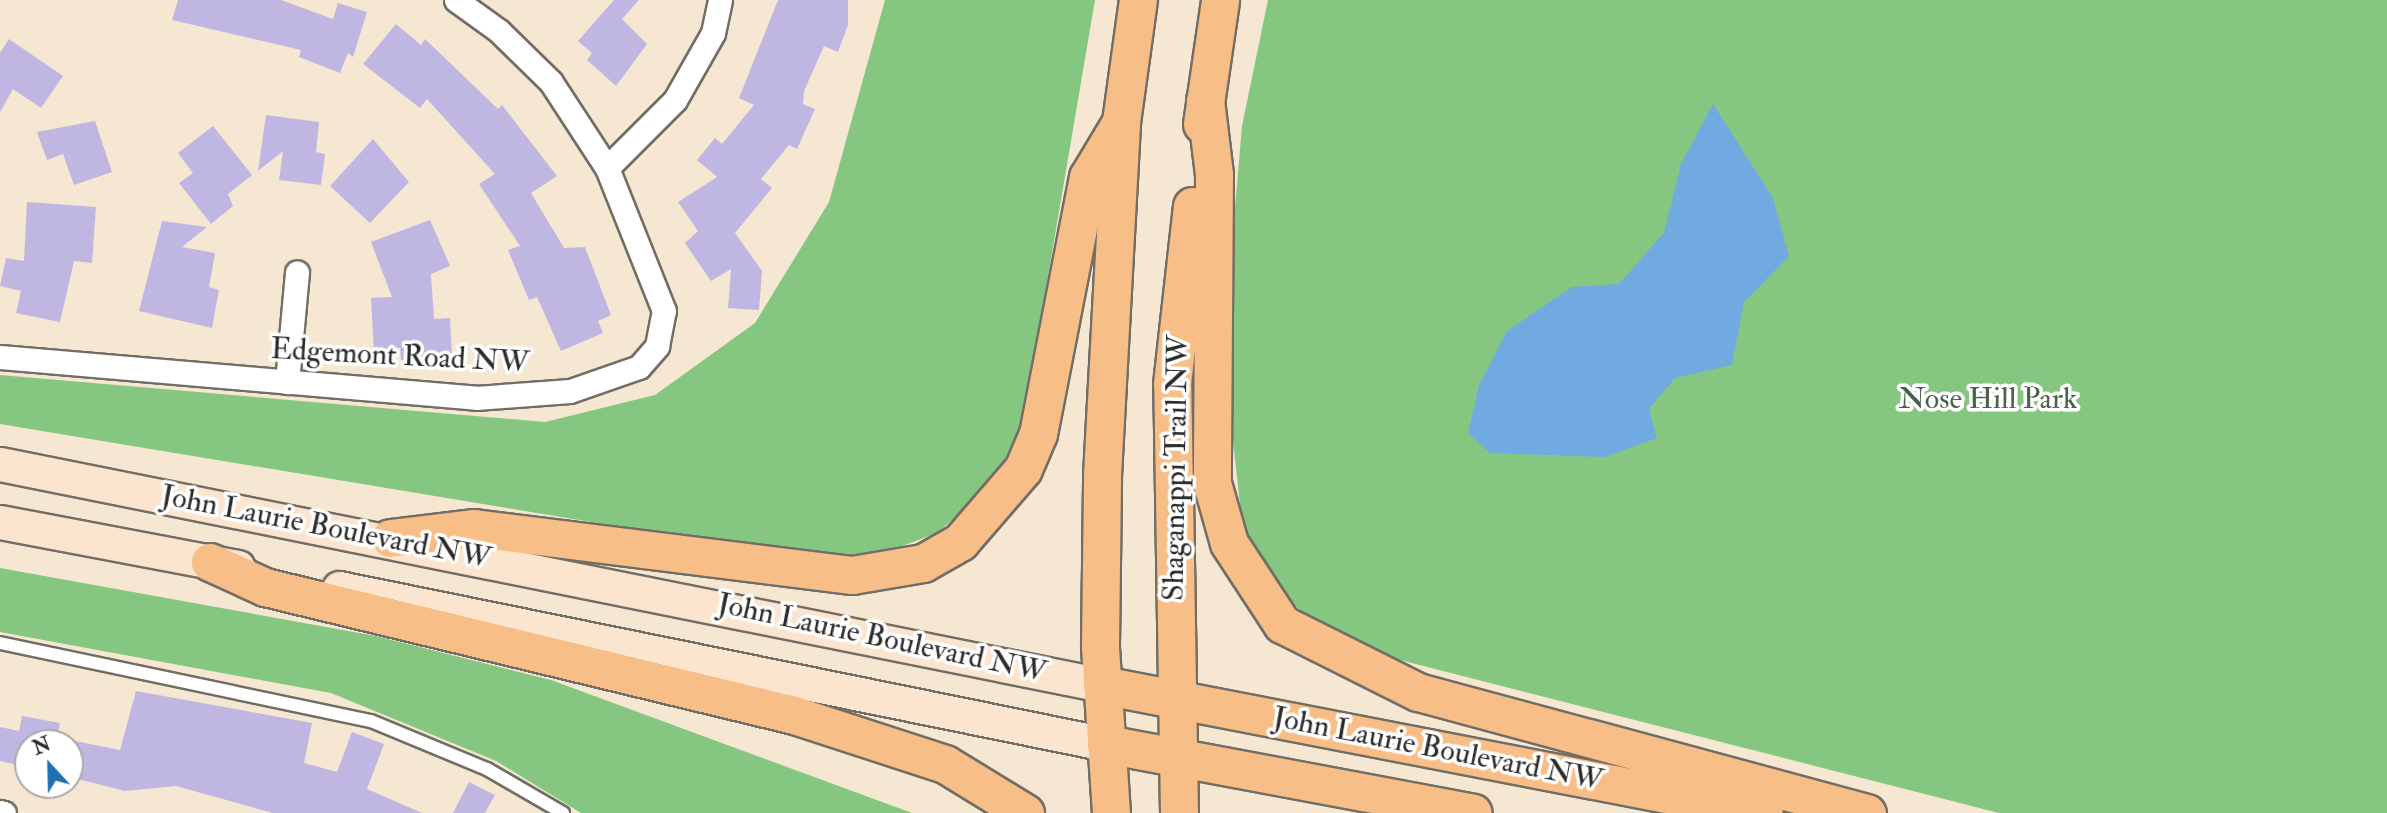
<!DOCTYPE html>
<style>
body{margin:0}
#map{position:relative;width:2387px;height:813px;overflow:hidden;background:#f5e7d1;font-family:"IM FELL Double Pica",serif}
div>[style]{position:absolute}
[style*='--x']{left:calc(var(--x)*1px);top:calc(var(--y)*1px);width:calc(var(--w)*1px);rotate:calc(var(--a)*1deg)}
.green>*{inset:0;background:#85c780}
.water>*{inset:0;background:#71aae1}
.building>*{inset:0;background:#bfb7e2}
.roads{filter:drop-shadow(2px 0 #726d65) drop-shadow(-2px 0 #726d65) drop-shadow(0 2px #726d65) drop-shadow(0 -2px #726d65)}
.service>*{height:12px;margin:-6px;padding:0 6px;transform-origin:6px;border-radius:6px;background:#fff}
.minor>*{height:23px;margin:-11.5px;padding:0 11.5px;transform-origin:11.5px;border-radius:11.5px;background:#fff}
.secondary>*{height:33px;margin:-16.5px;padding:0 16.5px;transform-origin:16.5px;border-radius:16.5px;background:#fce5cf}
.primary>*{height:37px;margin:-18.5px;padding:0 18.5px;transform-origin:18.5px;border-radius:18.5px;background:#f7be87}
span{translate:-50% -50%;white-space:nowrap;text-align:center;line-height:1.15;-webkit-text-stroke:7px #fff;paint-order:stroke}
.street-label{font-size:30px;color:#2b2b2b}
.park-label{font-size:30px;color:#4a6249}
.north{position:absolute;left:14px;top:729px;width:70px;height:70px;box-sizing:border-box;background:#fff;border:2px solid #aaa;border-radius:50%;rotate:338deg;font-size:19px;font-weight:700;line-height:28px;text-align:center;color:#2b2b2b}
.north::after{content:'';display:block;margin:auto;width:24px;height:32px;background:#1f6fb2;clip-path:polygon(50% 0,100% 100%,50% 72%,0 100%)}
</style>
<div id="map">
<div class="green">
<div style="clip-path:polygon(885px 0,1095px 0,1023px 423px,991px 486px,937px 533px,873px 557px,827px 561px,0 424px,0 375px,545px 422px,655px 395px,755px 323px,829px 202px)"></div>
<div style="clip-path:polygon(1268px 0,2387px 0,2387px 813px,1999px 813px,1357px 649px,1313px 622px,1273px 584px,1251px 547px,1241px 514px,1223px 348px,1242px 126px)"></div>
<div style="clip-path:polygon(0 568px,376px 636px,551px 680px,912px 813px,581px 813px,496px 761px,331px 693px,0 632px)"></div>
</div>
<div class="water">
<div style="clip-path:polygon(1713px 104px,1773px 198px,1789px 256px,1744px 302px,1732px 365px,1675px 378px,1649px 409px,1657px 438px,1605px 457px,1490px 453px,1468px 433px,1479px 385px,1507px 331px,1572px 287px,1619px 284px,1664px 233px,1681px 164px)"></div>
</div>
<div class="building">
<div style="clip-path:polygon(178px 0,281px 0,333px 19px,338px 3px,367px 12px,353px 57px,348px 53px,340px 73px,299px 57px,301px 50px,172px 20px)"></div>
<div style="clip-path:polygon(614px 0,639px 0,622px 19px,647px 44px,616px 86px,587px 60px,592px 53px,578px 41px)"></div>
<div style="clip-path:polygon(778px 0,848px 0,848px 25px,838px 52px,824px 46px,804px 91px,803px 104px,815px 109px,797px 149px,789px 145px,761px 179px,772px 188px,735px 233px,762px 271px,759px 310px,728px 308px,731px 269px,711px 281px,685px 243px,698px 231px,678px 202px,717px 177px,697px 160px,715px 138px,722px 144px,754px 105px,739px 98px)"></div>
<div style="clip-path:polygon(396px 24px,421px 45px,425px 39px,498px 109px,502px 105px,557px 176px,531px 193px,564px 248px,585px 247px,611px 315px,598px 321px,603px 333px,561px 351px,537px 297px,529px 300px,508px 250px,520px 246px,479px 184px,495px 174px,427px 99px,420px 108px,363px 64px)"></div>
<div style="clip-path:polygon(9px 39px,63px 76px,41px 108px,13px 89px,0 112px,0 53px)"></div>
<div style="clip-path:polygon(266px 115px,319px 122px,316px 152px,325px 154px,321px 185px,279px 180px,283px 151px,258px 171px)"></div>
<div style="clip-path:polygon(95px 121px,112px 172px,74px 185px,63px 154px,47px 160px,37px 132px)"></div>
<div style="clip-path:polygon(213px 126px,252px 175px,228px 194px,233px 206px,211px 224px,179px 183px,193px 173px,178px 153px)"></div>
<div style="clip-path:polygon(373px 139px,409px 182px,370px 223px,330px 186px)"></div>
<div style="clip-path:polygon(27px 202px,96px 207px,92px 263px,74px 261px,60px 322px,16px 313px,21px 291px,0 286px,6px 258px,24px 261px)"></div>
<div style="clip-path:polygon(430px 220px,450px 266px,431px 274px,434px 319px,450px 318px,452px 357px,401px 360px,400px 348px,374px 350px,371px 298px,392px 297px,371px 242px)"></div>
<div style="clip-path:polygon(162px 221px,207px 227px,182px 247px,215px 253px,209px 287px,219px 290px,212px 328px,139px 311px)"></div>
<div style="clip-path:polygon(136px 691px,312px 723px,304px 763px,337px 772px,352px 732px,384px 744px,367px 789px,422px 813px,273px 813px,176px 786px,125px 791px,70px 777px,70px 740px,120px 750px)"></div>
<div style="clip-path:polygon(22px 716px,60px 723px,56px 743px,28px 743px,28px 767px,0 761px,0 727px,19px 731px)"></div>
<div style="clip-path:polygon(469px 782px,495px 795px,485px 813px,453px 813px)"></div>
</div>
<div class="roads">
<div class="service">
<div style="--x:0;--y:643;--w:379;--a:11.9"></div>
<div style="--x:371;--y:721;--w:126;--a:22.5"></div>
<div style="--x:487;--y:769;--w:88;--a:30.1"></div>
</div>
<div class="minor">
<div style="--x:607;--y:168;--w:96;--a:-45"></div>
<div style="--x:675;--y:100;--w:77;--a:-60.4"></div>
<div style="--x:713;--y:33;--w:34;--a:-78"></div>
<div style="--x:0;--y:357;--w:478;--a:4.9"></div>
<div style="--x:476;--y:398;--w:94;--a:-4.3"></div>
<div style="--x:570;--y:391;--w:73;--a:-19.2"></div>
<div style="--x:639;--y:367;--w:28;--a:-49"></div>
<div style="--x:657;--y:346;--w:36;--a:-79"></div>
<div style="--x:664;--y:311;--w:154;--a:-111.7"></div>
<div style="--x:607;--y:168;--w:103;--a:-123.1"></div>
<div style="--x:551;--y:82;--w:73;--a:-135.6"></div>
<div style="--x:499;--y:31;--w:53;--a:-144.2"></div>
<div style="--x:287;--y:382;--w:110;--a:-84.8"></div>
<div style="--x:0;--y:812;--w:4;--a:14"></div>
</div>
<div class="secondary">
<div style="--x:0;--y:464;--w:1124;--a:11.34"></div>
<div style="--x:0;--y:522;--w:242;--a:10.7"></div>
<div style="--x:339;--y:588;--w:783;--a:11.5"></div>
</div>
<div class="primary">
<div style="--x:1205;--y:100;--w:75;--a:83.1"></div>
<div style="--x:1214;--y:174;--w:309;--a:90.4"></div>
<div style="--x:1212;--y:483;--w:62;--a:74.2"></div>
<div style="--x:1229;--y:543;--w:97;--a:56.8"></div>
<div style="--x:1282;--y:624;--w:152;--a:26.6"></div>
<div style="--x:1418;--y:692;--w:465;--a:15.1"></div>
<div style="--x:1202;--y:124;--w:125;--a:-81.7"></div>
<div style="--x:390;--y:538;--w:85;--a:-6.8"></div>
<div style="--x:474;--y:528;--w:381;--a:7.1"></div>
<div style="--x:852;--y:575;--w:72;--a:-9.6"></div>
<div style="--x:923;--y:563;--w:43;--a:-29.6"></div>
<div style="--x:960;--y:542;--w:96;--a:-49.2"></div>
<div style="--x:1023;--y:469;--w:38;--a:-67"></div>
<div style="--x:1038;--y:434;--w:262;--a:-79"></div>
<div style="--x:1088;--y:177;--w:64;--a:-59"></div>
<div style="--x:210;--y:562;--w:60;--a:24.4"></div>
<div style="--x:265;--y:587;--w:544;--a:13.6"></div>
<div style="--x:794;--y:715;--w:159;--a:18"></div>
<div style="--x:945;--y:764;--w:94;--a:31.5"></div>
<div style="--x:1102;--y:685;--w:674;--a:10.94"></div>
<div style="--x:1106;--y:744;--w:373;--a:10.6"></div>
<div style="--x:1111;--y:813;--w:167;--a:-93.8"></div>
<div style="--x:1100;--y:646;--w:171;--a:-89.3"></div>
<div style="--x:1102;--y:475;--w:354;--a:-86.9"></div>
<div style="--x:1121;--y:122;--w:123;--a:-82.1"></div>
<div style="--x:1179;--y:813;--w:429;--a:-90.9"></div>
<div style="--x:1172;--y:384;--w:179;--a:-83.6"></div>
</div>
</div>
<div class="street-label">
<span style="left:400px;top:356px;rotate:3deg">Edgemont Road NW</span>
<span style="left:1176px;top:468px;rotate:-89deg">Shaganappi Trail NW</span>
<span style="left:326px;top:527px;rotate:11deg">John Laurie Boulevard NW</span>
<span style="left:882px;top:638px;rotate:12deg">John Laurie Boulevard NW</span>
<span style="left:1438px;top:749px;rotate:11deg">John Laurie Boulevard NW</span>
</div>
<div class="park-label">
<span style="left:1988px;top:399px">Nose Hill Park</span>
</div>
<div class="north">N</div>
</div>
